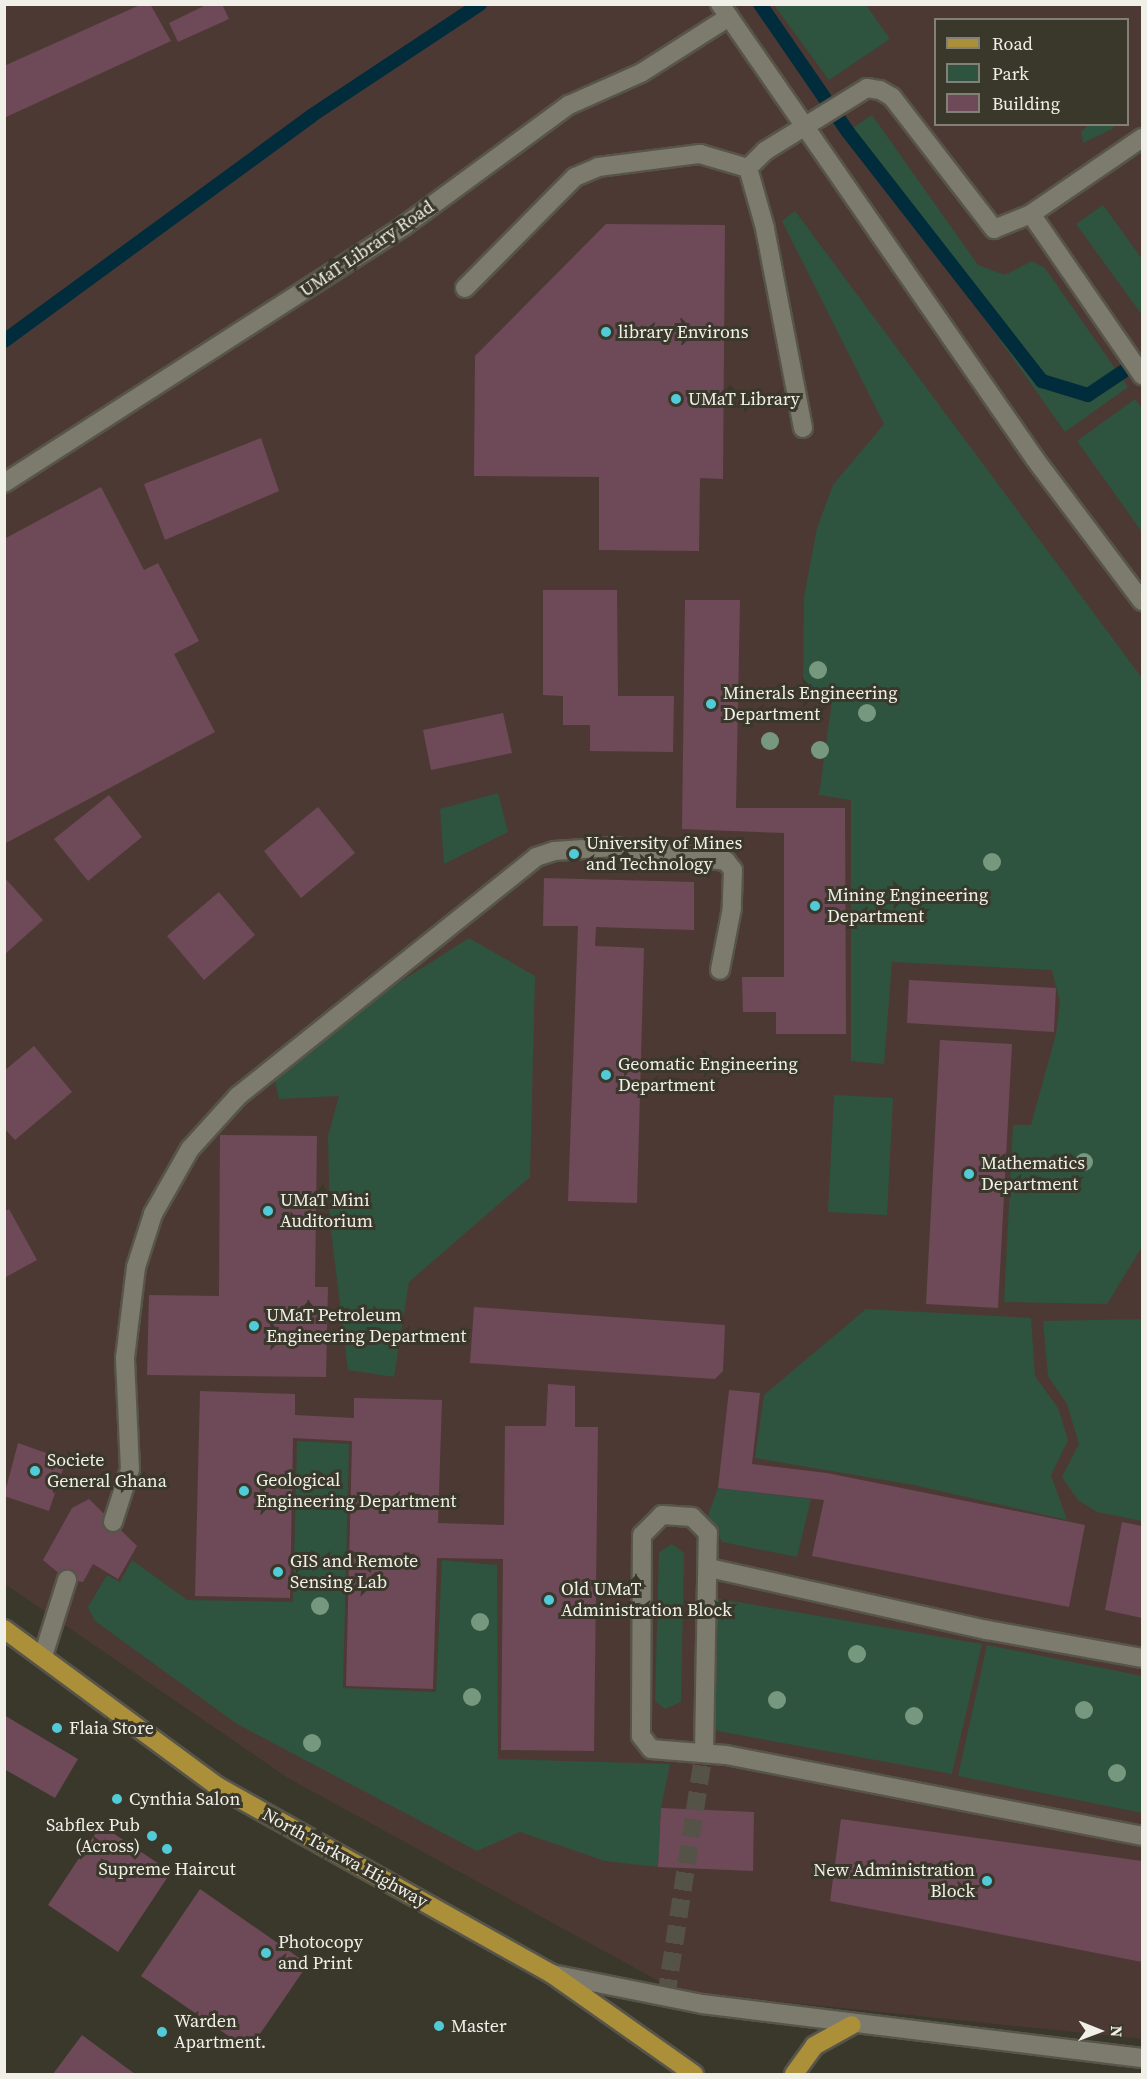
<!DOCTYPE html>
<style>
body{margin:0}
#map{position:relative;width:1147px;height:2079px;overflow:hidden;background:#3a372b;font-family:"Source Serif 4",serif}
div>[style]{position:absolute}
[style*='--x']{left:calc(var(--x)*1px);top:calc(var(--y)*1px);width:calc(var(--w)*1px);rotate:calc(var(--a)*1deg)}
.education>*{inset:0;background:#4d3934}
.green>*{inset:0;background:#2e533f}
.stream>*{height:14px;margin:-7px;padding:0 7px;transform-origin:7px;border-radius:7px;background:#002c3c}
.building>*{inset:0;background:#6e4958}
.street-tunnel>*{height:18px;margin-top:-9px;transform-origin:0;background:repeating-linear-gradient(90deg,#555347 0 18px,transparent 0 27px)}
.roads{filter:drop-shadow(2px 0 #57554a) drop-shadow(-2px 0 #57554a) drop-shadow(0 2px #57554a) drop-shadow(0 -2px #57554a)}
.lane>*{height:18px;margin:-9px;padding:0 9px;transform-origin:9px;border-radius:9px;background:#7d7b6d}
.street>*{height:18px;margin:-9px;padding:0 9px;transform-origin:9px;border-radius:9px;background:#7d7b6d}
.primary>*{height:18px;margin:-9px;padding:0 9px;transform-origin:9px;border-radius:9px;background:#ab8f39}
.trees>*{width:18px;height:18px;margin:-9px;border-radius:50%;background:#75987e}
.dots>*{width:16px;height:16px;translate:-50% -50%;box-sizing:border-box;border:3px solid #3a372b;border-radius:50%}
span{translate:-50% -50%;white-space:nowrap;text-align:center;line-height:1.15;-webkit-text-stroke:6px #3a372b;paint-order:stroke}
.street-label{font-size:18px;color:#f1f0e8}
.poi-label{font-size:18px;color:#f1f0e8}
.left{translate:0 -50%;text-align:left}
.right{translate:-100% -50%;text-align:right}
.frame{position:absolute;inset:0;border:6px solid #f1f0e8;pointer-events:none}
.legend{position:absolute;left:934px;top:18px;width:195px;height:108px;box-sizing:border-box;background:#3a372b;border:2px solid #838177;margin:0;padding:8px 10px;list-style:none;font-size:18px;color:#f1f0e8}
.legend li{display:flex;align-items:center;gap:12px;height:30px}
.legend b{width:30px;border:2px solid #838177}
.north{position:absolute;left:1069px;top:2001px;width:60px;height:60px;-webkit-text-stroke:4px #3a372b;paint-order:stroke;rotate:91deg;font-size:16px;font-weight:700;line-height:24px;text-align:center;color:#f1f0e8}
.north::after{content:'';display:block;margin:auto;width:21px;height:27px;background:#f1f0e8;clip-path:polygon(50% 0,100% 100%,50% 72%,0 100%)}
</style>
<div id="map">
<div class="education">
<div style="clip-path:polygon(evenodd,5px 5px,1142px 5px,1142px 2039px,677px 1991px,288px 1778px,5px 1584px,5px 5px,936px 20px,1128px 20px,1128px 124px,936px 124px,936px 20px)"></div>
</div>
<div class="green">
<div style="clip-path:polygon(774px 5px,866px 5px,890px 39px,829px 80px)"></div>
<div style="clip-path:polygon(872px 115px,978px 265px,1005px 275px,1032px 261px,1045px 268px,1128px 387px,1065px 432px,851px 129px)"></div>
<div style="clip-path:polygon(1088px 125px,1112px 125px,1114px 128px,1083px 143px,1081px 132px)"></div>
<div style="clip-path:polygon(1103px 205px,1142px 259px,1142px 315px,1076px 224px)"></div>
<div style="clip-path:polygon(795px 211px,1142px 678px,1142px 1247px,1107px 1304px,1004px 1302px,1013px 1125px,1031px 1125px,1056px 1034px,1060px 1002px,1052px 970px,892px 962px,884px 1064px,851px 1061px,851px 800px,819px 795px,832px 701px,803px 701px,804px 597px,817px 528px,833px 485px,884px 424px,782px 221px)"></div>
<div style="clip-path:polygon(1135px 399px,1142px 409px,1142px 532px,1077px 441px)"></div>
<div style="clip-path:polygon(498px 793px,508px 832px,444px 864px,440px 809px)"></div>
<div style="clip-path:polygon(469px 938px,535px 976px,530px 1177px,409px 1282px,394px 1377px,348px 1370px,330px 1223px,328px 1136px,339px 1096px,279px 1099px,271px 1064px)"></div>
<div style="clip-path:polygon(834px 1095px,893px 1098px,887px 1215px,828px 1212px)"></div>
<div style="clip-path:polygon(866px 1309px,1031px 1318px,1035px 1376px,1058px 1408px,1068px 1440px,1051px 1475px,1067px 1520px,914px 1485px,755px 1458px,764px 1395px)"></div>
<div style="clip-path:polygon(1142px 1319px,1142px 1521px,1097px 1512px,1078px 1500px,1062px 1477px,1079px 1444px,1067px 1404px,1048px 1376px,1043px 1321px)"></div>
<div style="clip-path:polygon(297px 1441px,349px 1444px,343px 1688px,436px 1692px,442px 1560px,497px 1565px,498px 1759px,670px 1764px,661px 1808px,658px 1867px,605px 1861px,520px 1832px,477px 1851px,237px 1724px,95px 1621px,88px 1607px,107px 1575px,120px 1582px,132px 1560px,187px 1600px,293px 1602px)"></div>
<div style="clip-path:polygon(718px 1488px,811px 1499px,797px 1557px,722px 1542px,708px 1515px)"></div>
<div style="clip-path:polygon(672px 1544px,684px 1553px,681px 1702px,665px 1709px,655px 1701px,659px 1552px)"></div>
<div style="clip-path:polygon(703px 1596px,982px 1644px,952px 1774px,717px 1731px,703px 1689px)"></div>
<div style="clip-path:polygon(987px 1645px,1142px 1676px,1142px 1813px,958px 1776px)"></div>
</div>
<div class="stream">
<div style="--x:760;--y:4;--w:155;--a:55.5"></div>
<div style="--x:848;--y:132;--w:316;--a:52.1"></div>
<div style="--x:1042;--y:381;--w:48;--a:16.9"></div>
<div style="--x:1088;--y:395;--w:65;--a:-33.7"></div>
<div style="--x:4;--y:341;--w:381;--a:-36.2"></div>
<div style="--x:311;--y:116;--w:203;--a:-33.5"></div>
</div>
<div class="building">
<div style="clip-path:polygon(142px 4px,150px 4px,171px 41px,4px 118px,4px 66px)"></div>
<div style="clip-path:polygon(208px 4px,222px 4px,229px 19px,178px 42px,169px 23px)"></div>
<div style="clip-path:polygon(606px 224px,725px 225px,723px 479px,700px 478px,699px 551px,599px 550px,599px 477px,474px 476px,475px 356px)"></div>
<div style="clip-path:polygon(261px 438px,279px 491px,165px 540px,144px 484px)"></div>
<div style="clip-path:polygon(101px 487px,144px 570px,158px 563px,199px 641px,174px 654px,215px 732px,4px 844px,4px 539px)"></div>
<div style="clip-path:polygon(543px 590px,617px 590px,618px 696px,674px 696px,673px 752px,590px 751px,590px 725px,563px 725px,563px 696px,543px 695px)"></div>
<div style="clip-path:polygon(685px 600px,740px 600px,736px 808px,845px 808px,846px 1034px,776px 1034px,776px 1012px,743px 1012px,742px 977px,784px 977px,784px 833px,682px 829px)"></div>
<div style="clip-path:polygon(503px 713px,512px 753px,431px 770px,423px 730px)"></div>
<div style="clip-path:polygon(109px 795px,142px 837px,88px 881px,54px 839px)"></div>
<div style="clip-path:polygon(318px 807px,355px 853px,301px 898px,264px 851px)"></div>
<div style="clip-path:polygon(4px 877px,43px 920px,4px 955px)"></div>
<div style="clip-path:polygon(544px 878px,694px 882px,694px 930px,596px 927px,595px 946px,644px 948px,637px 1203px,568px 1201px,578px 926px,543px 926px)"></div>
<div style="clip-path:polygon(219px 892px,255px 935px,204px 980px,167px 936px)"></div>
<div style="clip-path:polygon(909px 980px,1056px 988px,1054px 1032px,907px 1023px)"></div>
<div style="clip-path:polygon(940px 1040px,1012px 1044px,998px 1308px,926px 1304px)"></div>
<div style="clip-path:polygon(34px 1046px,72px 1092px,15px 1140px,4px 1128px,4px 1071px)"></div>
<div style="clip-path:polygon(220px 1135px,317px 1136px,315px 1287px,328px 1287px,326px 1377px,147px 1375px,149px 1295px,219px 1296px)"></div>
<div style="clip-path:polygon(9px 1209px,37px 1260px,4px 1278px,4px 1211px)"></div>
<div style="clip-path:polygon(474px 1307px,725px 1325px,723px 1371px,715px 1379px,470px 1363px)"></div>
<div style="clip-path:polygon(548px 1384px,575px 1386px,575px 1427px,598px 1427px,594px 1751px,501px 1750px,503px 1559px,437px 1558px,433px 1689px,346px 1686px,352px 1441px,293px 1438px,290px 1598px,195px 1596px,200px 1391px,295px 1394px,295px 1415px,354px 1418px,354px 1398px,442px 1400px,438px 1523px,504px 1525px,505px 1426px,546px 1426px)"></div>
<div style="clip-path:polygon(729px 1390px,760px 1393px,752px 1464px,827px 1473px,1085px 1525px,1069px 1607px,812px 1556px,824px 1500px,718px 1488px)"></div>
<div style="clip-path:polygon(18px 1443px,66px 1460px,49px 1511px,4px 1496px)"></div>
<div style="clip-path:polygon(89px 1499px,137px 1546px,118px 1579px,93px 1564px,83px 1582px,67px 1580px,43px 1560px,72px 1508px)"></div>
<div style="clip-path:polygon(1122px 1522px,1142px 1526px,1142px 1618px,1105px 1610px)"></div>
<div style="clip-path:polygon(4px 1715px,78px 1759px,55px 1798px,4px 1769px)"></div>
<div style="clip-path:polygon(661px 1808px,754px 1812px,753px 1871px,658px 1867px)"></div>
<div style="clip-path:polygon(841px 1819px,1142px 1861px,1142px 1962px,830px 1901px)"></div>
<div style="clip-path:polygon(101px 1825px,171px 1872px,118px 1952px,48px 1905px)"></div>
<div style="clip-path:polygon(200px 1889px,308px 1964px,249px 2050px,141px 1976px)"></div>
<div style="clip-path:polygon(82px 2035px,135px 2074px,53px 2074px)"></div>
</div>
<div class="street-tunnel">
<div style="--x:666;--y:1997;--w:248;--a:-81.2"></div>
</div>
<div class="roads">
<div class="lane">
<div style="--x:1031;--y:214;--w:196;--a:55.4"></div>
<div style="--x:465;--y:288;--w:156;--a:-45.3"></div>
<div style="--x:575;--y:177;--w:25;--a:-23"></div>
<div style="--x:598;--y:167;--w:103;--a:-7.3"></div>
<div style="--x:700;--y:154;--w:50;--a:16.3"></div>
<div style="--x:803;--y:428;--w:204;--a:-100.8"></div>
<div style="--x:765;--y:228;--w:62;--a:-105.8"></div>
<div style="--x:748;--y:168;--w:24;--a:-45"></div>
<div style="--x:765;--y:151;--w:120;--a:-31.7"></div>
<div style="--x:867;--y:88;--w:13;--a:9"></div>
<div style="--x:880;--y:90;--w:14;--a:30"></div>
<div style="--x:892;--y:97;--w:167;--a:52.3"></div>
<div style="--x:994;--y:229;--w:40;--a:-22"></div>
<div style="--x:1031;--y:214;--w:135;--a:-34.4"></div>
<div style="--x:113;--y:1522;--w:56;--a:-72.2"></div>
<div style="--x:130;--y:1469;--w:111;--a:-92.6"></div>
<div style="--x:125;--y:1358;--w:92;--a:-83.1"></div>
<div style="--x:136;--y:1267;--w:56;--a:-72.2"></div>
<div style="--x:153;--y:1214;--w:75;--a:-60.4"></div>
<div style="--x:190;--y:1149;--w:72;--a:-47.8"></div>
<div style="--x:238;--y:1096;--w:382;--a:-38.7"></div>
<div style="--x:536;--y:857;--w:19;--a:-18"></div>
<div style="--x:554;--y:851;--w:60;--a:-3.8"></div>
<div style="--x:614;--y:847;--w:113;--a:7.1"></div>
<div style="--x:726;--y:861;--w:11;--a:52"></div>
<div style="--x:733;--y:870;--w:38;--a:92"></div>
<div style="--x:732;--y:908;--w:63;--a:101"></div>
<div style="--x:709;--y:1568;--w:285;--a:12.6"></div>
<div style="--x:987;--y:1630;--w:158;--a:10.2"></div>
<div style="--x:43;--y:1656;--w:80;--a:-72.5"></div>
<div style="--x:704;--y:1752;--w:219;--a:-89"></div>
<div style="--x:708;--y:1533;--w:23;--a:-135"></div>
<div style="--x:692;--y:1517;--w:30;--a:-176"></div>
<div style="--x:662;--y:1515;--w:28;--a:135"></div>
<div style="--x:642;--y:1535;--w:201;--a:90.3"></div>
<div style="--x:641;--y:1736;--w:16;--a:52"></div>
<div style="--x:651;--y:1749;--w:75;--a:4.6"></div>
<div style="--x:726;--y:1755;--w:424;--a:11"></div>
</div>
<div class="street">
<div style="--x:720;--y:4;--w:553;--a:55.3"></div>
<div style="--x:1035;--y:459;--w:178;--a:53"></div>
<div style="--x:4;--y:483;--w:475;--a:-32.7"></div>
<div style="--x:404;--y:226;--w:205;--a:-36.3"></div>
<div style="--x:569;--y:105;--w:79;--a:-24"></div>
<div style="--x:641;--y:73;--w:104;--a:-32.5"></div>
<div style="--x:552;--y:1974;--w:153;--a:11.3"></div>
<div style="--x:702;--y:2004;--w:443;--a:7"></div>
</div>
<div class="primary">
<div style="--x:4;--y:1629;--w:265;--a:36.4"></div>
<div style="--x:217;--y:1786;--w:384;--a:29.3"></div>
<div style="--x:552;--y:1974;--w:174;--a:35.2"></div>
<div style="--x:794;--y:2074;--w:34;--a:-54"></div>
<div style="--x:814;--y:2046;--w:43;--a:-28.9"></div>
</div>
</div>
<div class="trees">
<div style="left:818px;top:670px"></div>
<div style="left:867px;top:713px"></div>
<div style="left:770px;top:741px"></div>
<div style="left:820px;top:750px"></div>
<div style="left:992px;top:862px"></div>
<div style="left:1084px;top:1162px"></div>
<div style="left:320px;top:1606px"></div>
<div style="left:480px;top:1622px"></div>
<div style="left:857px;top:1654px"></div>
<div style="left:472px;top:1697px"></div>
<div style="left:777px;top:1700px"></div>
<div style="left:1084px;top:1710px"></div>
<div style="left:914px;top:1716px"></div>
<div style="left:312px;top:1743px"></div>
<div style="left:1117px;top:1773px"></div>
</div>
<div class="dots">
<div style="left:606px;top:332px;background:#52cbd8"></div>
<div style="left:676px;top:399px;background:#52cbd8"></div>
<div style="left:711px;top:704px;background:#52cbd8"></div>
<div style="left:574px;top:854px;background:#52cbd8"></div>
<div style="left:815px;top:906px;background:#52cbd8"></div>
<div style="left:606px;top:1075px;background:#52cbd8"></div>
<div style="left:969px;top:1174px;background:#52cbd8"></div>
<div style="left:268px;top:1211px;background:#52cbd8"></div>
<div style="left:254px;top:1326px;background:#52cbd8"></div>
<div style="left:35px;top:1471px;background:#52cbd8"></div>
<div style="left:244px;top:1491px;background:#52cbd8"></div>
<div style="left:278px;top:1572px;background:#52cbd8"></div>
<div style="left:549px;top:1600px;background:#52cbd8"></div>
<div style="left:57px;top:1728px;background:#52cbd8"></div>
<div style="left:117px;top:1799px;background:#52cbd8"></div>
<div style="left:152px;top:1836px;background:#52cbd8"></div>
<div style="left:167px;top:1849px;background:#52cbd8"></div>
<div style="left:987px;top:1881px;background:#52cbd8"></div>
<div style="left:266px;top:1953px;background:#52cbd8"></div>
<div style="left:439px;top:2026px;background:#52cbd8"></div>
<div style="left:162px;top:2032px;background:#52cbd8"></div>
</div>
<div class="street-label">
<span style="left:367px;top:249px;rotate:-34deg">UMaT Library Road</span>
<span style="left:345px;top:1858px;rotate:29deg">North Tarkwa Highway</span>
</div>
<div class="poi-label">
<span class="left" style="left:618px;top:332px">library Environs</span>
<span class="left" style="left:688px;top:399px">UMaT Library</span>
<span class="left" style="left:723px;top:704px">Minerals Engineering<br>Department</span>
<span class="left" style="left:586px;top:854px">University of Mines<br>and Technology</span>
<span class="left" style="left:827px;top:906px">Mining Engineering<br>Department</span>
<span class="left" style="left:618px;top:1075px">Geomatic Engineering<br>Department</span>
<span class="left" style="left:981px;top:1174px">Mathematics<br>Department</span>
<span class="left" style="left:280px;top:1211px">UMaT Mini<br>Auditorium</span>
<span class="left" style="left:266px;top:1326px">UMaT Petroleum<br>Engineering Department</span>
<span class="left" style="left:47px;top:1471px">Societe<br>General Ghana</span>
<span class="left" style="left:256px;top:1491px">Geological<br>Engineering Department</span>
<span class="left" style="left:290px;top:1572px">GIS and Remote<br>Sensing Lab</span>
<span class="left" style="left:561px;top:1600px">Old UMaT<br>Administration Block</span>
<span class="left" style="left:69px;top:1728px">Flaia Store</span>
<span class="left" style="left:129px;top:1799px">Cynthia Salon</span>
<span class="right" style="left:140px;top:1836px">Sabflex Pub<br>(Across)</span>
<span style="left:167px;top:1869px">Supreme Haircut</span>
<span class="right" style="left:975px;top:1881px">New Administration<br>Block</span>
<span class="left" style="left:278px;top:1953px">Photocopy<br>and Print</span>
<span class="left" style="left:174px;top:2032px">Warden<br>Apartment.</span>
<span class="left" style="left:451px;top:2026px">Master</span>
</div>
<div class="frame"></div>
<ul class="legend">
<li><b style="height:8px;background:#ab8f39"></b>Road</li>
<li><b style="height:16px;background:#2e533f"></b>Park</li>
<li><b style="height:16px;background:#6e4958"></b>Building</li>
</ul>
<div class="north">N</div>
</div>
